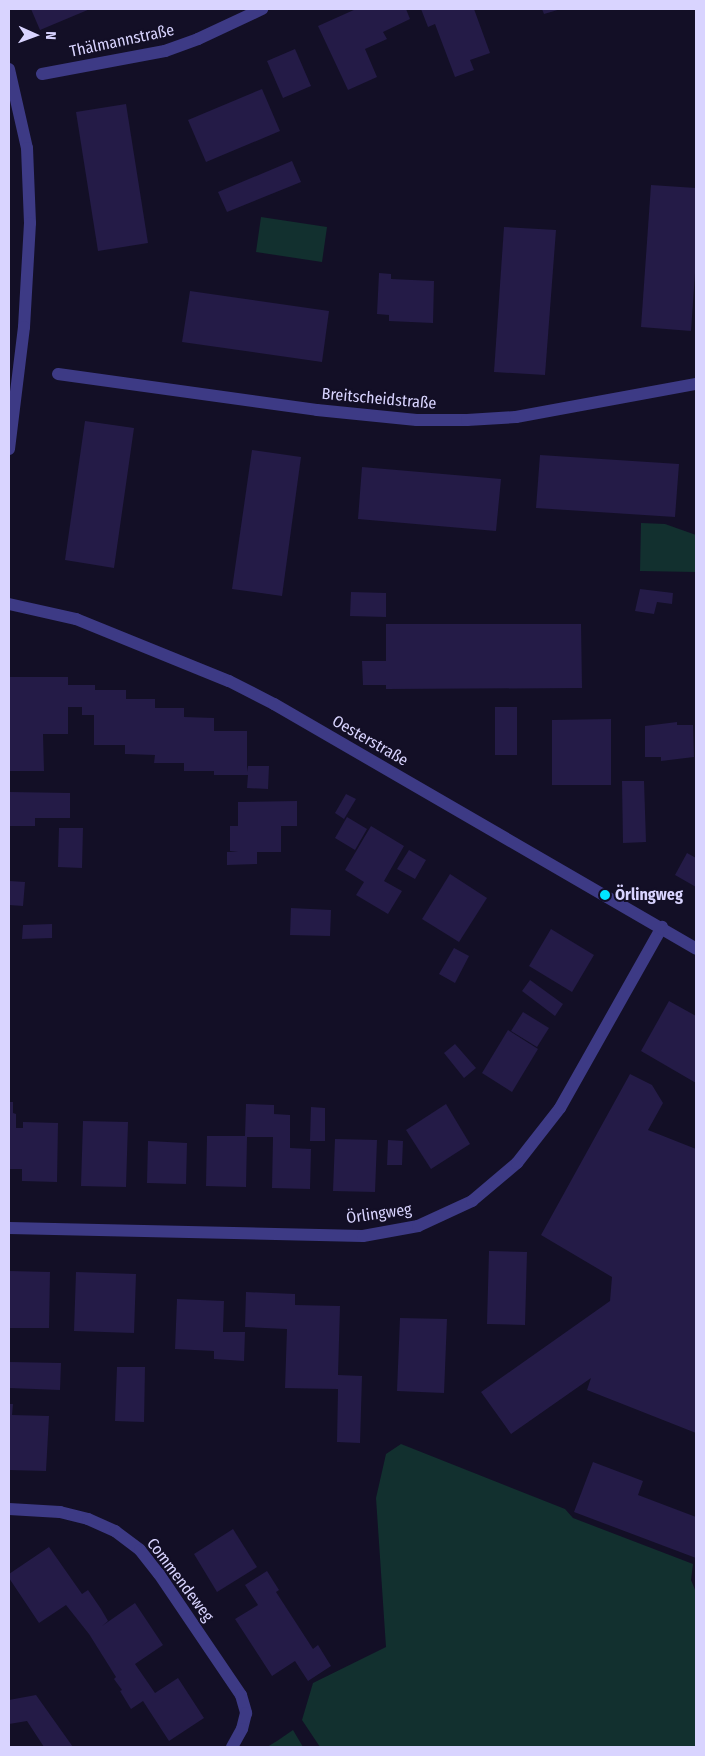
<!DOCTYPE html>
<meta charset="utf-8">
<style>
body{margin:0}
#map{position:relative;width:705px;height:1756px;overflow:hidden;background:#130f26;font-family:"Fira Sans Condensed",sans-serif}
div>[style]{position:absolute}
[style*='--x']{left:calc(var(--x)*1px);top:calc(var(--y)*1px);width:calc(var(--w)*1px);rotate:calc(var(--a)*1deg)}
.green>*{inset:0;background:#12302f}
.building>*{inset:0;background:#241b47}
.minor>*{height:12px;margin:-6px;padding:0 6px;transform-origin:6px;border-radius:6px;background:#3d3a85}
.tertiary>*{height:12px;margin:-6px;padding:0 6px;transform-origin:6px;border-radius:6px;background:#3d3a85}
.dots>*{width:14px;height:14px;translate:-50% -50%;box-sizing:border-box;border:2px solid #130f26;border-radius:50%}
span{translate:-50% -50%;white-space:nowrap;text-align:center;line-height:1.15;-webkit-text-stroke:4px #130f26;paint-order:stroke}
.street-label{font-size:16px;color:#d9d4ff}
.poi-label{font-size:16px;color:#d9d4ff;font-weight:700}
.left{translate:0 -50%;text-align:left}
.frame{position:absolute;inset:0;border:10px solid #d9d4ff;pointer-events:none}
.north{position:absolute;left:10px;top:10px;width:50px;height:50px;-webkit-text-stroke:4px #130f26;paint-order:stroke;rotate:92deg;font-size:14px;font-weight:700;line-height:20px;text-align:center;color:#d9d4ff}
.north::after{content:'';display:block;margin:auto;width:18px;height:22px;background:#d9d4ff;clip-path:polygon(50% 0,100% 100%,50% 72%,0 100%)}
</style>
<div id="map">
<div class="green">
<div style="clip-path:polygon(261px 217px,327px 227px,322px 262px,256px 252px)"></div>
<div style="clip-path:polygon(641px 523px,665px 524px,696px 535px,696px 572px,640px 571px)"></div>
<div style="clip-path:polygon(401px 1444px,565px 1509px,573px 1518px,693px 1564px,691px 1580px,696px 1592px,696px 1747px,320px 1747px,302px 1720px,313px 1683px,386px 1647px,376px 1498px,386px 1454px)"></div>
<div style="clip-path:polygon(293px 1730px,303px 1747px,267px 1747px,277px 1741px)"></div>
</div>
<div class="building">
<div style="clip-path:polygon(31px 9px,90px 9px,40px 30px)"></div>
<div style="clip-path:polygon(356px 9px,406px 9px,410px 19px,383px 32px,387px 39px,365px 49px,377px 77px,348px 90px,318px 26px)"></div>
<div style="clip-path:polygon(421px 9px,474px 9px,490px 53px,470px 60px,474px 70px,455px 77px,435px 24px,428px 27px)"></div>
<div style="clip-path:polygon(542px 9px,561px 9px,544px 14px)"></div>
<div style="clip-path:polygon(295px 49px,311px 86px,283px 98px,267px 61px)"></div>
<div style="clip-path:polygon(262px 89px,280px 131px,206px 162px,188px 120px)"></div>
<div style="clip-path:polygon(126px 104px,148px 243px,98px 251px,76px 112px)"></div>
<div style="clip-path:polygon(292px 161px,301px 182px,227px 212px,218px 192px)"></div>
<div style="clip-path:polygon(651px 185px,696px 188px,696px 259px,691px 331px,641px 327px)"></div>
<div style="clip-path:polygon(504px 227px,556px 230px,545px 375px,494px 372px)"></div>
<div style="clip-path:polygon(379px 273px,391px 274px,391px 279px,434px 281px,433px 323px,389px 321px,389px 315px,377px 314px)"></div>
<div style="clip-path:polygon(190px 291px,329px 311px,322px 362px,182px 342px)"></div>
<div style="clip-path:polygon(85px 421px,134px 428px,114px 568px,65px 560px)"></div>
<div style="clip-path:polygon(252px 450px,301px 457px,282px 596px,232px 589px)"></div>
<div style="clip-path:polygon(540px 455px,679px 464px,675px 517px,536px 508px)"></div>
<div style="clip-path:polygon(362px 467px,501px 479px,496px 531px,358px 519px)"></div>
<div style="clip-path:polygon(640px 589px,673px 593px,672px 604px,657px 602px,654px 614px,635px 611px)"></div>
<div style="clip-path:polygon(351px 592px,386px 593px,386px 617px,350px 616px)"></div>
<div style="clip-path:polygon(386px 624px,581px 624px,582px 688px,386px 689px,386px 685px,363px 685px,362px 661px,386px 661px)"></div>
<div style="clip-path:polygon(9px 677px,68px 677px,68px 685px,95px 685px,95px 690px,126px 690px,126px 699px,155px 699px,155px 708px,184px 708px,184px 717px,214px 718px,214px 731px,247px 731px,247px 772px,248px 766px,269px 766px,268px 789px,247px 788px,248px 775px,214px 775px,214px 771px,184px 771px,184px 763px,154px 763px,155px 755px,125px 754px,125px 745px,94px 745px,94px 715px,82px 715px,82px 707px,68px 707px,68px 734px,43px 734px,44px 771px,9px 771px)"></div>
<div style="clip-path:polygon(495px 707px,517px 707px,517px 755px,495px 755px)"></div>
<div style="clip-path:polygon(611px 719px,611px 785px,552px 785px,552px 720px)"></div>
<div style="clip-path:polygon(677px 722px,677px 725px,693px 725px,694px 757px,661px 761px,661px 757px,645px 757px,645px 726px)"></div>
<div style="clip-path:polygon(622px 781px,644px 781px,646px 842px,623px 843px)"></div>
<div style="clip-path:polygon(9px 792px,70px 793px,70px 818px,35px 818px,35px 826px,9px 826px)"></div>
<div style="clip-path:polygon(346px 794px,356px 799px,344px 819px,335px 813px)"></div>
<div style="clip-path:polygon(297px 801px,297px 826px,281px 826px,281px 852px,257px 852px,257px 864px,227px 865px,227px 852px,238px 852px,230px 851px,230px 826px,238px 826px,238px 802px)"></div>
<div style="clip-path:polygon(347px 817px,367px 829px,355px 850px,335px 838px)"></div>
<div style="clip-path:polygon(371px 826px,404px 846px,384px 881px,402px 891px,388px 914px,356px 895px,364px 882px,345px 870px)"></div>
<div style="clip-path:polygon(59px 828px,83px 828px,82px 868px,58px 867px)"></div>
<div style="clip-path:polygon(409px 850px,426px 860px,415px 879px,397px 869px)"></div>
<div style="clip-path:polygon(687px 853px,696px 858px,696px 887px,675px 875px)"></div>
<div style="clip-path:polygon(450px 874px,487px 898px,459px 942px,422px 919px)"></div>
<div style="clip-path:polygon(9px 881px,25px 882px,23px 906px,9px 905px)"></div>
<div style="clip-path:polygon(291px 908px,331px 910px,330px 936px,290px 935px)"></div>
<div style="clip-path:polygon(52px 924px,52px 938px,22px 939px,23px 925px)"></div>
<div style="clip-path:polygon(551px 929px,594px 955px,572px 992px,529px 966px)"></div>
<div style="clip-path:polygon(454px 948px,469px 956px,455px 983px,439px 974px)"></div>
<div style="clip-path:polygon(530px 980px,563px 1004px,555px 1016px,522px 991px)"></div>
<div style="clip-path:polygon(669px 1001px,696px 1016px,696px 1083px,641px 1051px)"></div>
<div style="clip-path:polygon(523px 1012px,549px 1028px,537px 1047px,511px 1031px)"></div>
<div style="clip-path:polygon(508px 1030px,538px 1049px,512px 1092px,482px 1073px)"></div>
<div style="clip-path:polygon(455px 1044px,476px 1068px,464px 1078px,444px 1053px)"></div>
<div style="clip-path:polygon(630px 1074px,652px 1085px,663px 1103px,648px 1130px,696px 1149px,696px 1433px,587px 1390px,591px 1378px,511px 1434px,481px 1392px,610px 1301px,612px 1277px,541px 1235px)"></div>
<div style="clip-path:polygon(9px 1102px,13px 1102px,13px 1113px,16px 1114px,16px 1128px,23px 1128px,23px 1122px,58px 1123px,57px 1182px,22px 1181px,22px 1169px,9px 1169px)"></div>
<div style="clip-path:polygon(246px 1104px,274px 1105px,274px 1114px,290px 1115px,290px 1148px,311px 1149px,310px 1189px,272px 1188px,273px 1137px,247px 1137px,246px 1187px,206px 1186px,207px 1136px,245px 1136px)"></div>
<div style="clip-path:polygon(446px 1104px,470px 1144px,431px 1169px,406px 1130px)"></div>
<div style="clip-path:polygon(311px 1107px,325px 1108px,325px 1141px,310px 1141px)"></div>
<div style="clip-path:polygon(83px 1121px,128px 1122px,126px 1187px,81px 1186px)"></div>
<div style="clip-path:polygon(335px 1139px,377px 1140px,375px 1192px,333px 1191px)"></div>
<div style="clip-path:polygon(388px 1140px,403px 1141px,402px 1165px,387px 1165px)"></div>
<div style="clip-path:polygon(148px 1141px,187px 1143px,186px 1184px,147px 1183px)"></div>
<div style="clip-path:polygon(489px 1251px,527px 1252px,525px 1325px,487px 1324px)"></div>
<div style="clip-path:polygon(9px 1271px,50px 1272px,49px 1328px,9px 1328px)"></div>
<div style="clip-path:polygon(76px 1272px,136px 1274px,134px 1333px,74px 1331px)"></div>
<div style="clip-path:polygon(246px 1292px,295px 1294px,295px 1305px,340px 1306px,338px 1375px,362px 1376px,360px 1443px,337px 1442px,338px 1389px,285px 1388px,287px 1329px,245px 1327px)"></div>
<div style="clip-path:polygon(177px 1299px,224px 1301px,223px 1332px,245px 1332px,244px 1361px,214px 1359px,214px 1351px,175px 1349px)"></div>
<div style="clip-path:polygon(400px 1318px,447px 1319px,444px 1393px,397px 1391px)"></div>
<div style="clip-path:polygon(9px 1362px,61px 1363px,60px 1390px,9px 1388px)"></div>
<div style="clip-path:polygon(117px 1367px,145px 1367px,144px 1422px,115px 1421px)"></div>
<div style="clip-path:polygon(9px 1404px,13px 1404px,12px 1415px,49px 1416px,46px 1471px,9px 1470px)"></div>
<div style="clip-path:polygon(593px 1462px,643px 1481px,638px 1495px,696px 1517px,696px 1558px,574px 1512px)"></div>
<div style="clip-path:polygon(233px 1529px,257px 1567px,217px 1592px,194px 1554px)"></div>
<div style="clip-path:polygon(49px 1547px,82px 1594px,88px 1590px,101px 1609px,108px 1621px,102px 1626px,135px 1603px,163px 1645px,135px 1664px,155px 1693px,178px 1678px,204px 1718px,169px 1741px,143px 1701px,131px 1709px,120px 1691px,122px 1690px,114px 1679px,116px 1677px,89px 1634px,66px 1605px,39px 1623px,9px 1578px,9px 1574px)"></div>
<div style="clip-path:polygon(267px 1571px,279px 1590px,276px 1592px,313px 1649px,318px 1645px,331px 1666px,308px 1681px,295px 1661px,272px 1676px,235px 1619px,258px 1605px,245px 1585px)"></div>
<div style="clip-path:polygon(36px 1695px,73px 1747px,44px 1747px,27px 1721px,9px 1724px,9px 1700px)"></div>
</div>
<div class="minor">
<div style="--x:9;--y:69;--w:81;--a:77.2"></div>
<div style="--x:27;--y:148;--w:75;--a:87.7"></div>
<div style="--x:30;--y:223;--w:104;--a:93.3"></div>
<div style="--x:24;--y:327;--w:123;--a:97"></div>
<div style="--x:42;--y:74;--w:125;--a:-10.6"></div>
<div style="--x:165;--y:51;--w:35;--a:-20"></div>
<div style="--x:198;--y:39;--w:71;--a:-25.1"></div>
<div style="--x:58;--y:374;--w:261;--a:7.9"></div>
<div style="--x:317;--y:410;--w:100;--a:5.7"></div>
<div style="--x:417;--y:420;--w:50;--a:0"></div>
<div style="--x:467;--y:420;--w:49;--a:-3.5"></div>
<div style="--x:516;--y:417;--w:183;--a:-10.4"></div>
<div style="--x:9;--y:1228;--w:354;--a:1.3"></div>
<div style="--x:363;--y:1236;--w:56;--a:-10.3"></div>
<div style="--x:418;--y:1226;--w:60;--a:-24.8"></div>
<div style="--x:472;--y:1201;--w:59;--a:-40.2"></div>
<div style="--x:517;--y:1163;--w:70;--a:-52"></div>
<div style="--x:560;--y:1108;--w:208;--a:-60.6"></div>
<div style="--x:9;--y:1509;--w:51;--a:3.4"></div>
<div style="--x:60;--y:1512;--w:29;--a:14"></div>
<div style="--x:88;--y:1519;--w:30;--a:24"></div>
<div style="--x:115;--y:1531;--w:31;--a:37"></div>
<div style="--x:140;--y:1550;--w:31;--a:52"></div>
<div style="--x:159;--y:1574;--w:146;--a:55.9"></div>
<div style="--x:241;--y:1695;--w:19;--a:74"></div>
<div style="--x:246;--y:1713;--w:16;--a:104"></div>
<div style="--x:242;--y:1729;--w:21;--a:119"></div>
</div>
<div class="tertiary">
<div style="--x:9;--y:604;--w:69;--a:12.6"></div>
<div style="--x:76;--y:619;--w:165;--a:22.1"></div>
<div style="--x:229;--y:681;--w:51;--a:27.1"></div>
<div style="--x:274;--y:704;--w:488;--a:30.1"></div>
</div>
<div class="dots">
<div style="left:605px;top:895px;background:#00e5ff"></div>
</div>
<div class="street-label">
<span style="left:122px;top:41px;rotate:-12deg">Thälmannstraße</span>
<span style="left:379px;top:399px;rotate:5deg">Breitscheidstraße</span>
<span style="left:370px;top:741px;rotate:30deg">Oesterstraße</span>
<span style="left:379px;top:1214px;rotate:-8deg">Örlingweg</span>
<span style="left:180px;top:1580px;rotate:53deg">Commendeweg</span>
</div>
<div class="poi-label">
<span class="left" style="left:615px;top:895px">Örlingweg</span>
</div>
<div class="frame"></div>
<div class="north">N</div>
</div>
